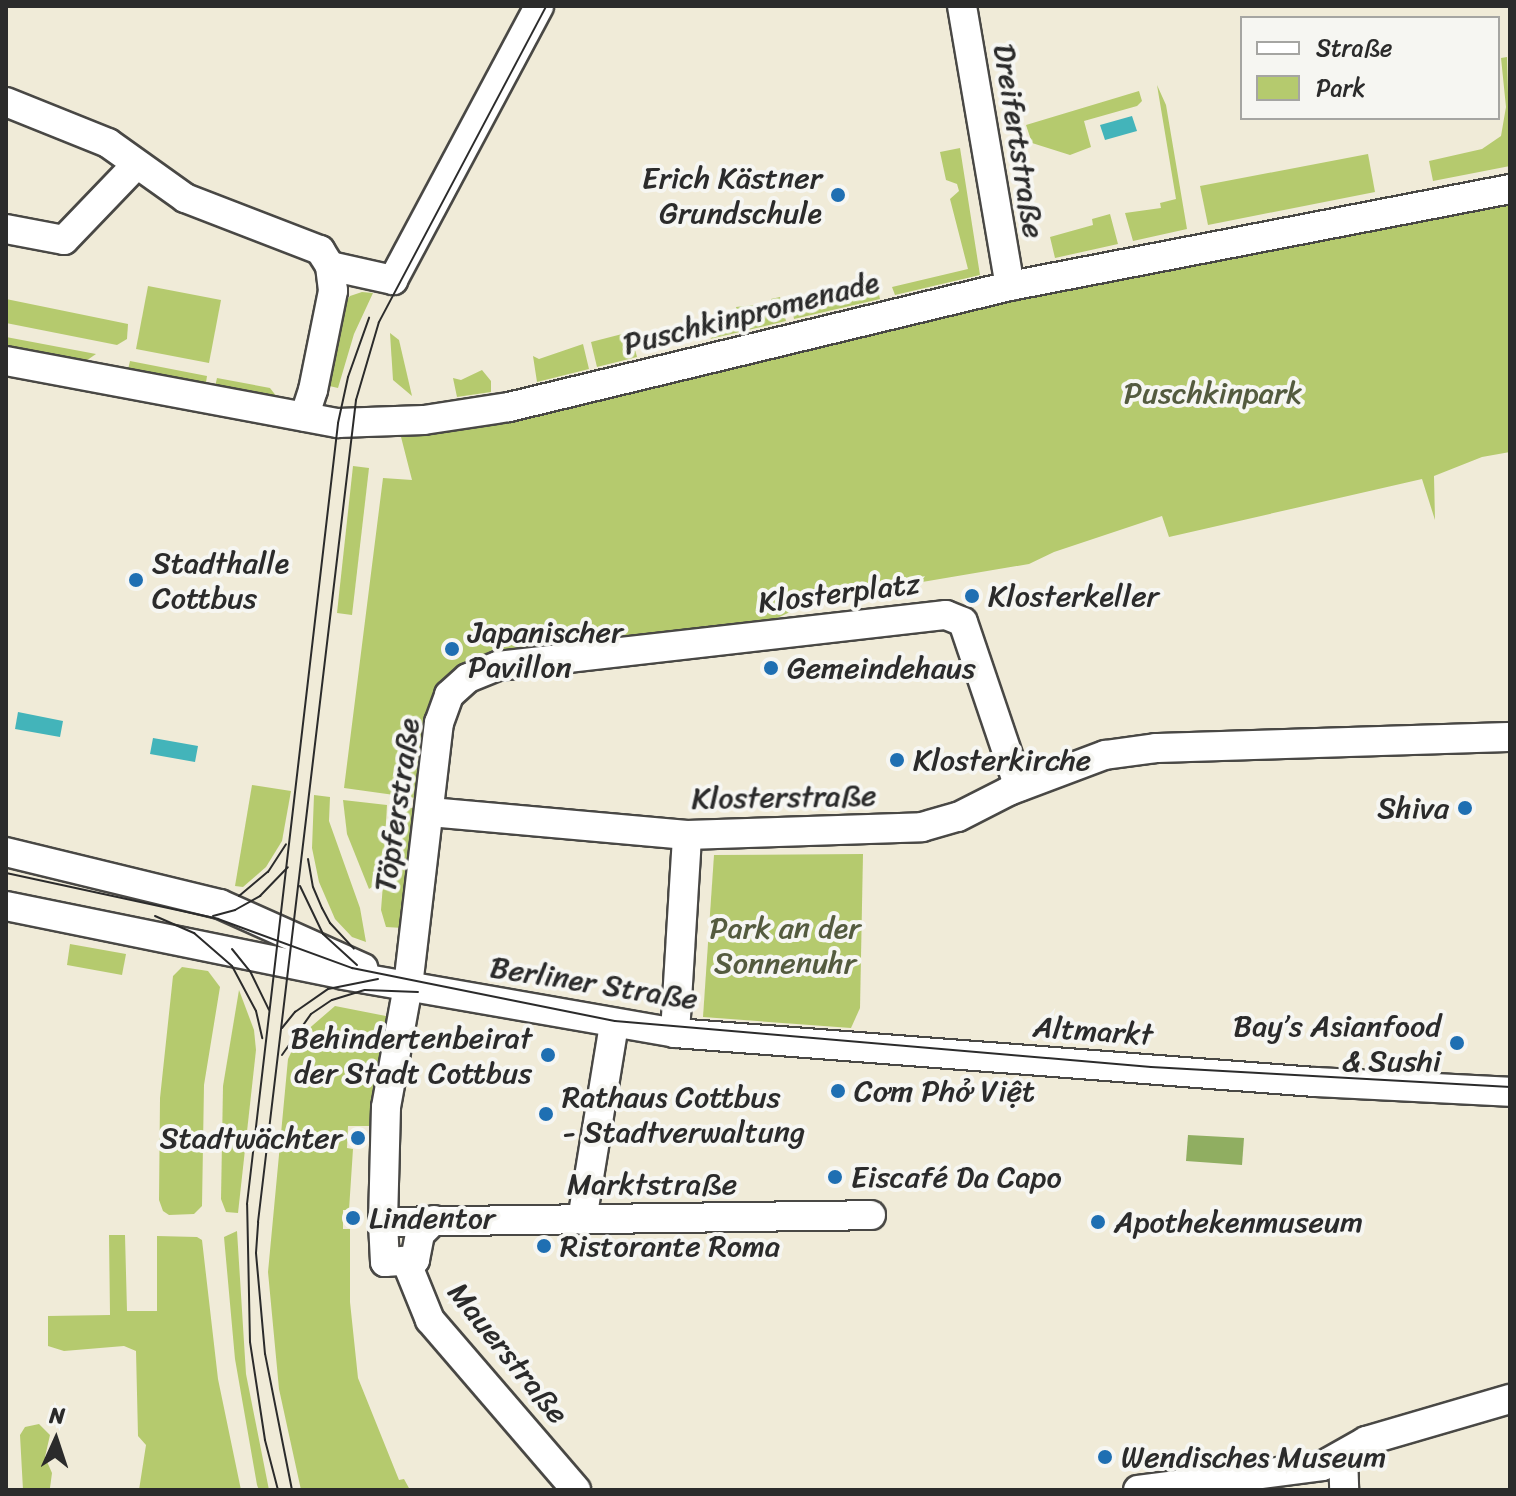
<!DOCTYPE html>
<meta charset="utf-8">
<style>
body{margin:0}
#map{position:relative;width:1516px;height:1496px;overflow:hidden;background:#f0ebd8;font-family:Sriracha,sans-serif}
div>[style]{position:absolute}
[style*='--x']{left:calc(var(--x)*1px);top:calc(var(--y)*1px);width:calc(var(--w)*1px);rotate:calc(var(--a)*1deg)}
.green>*{inset:0;background:#b5ca6e}
.forest>*{inset:0;background:#90ae61}
.water>*{inset:0;background:#43b4ba}
.roads{filter:drop-shadow(2px 0 #494845) drop-shadow(-2px 0 #494845) drop-shadow(0 2px #494845) drop-shadow(0 -2px #494845)}
.street>*{height:28px;margin:-14px;padding:0 14px;transform-origin:14px;border-radius:14px;background:#fff}
.tram>*{height:2px;margin:-1px;padding:0 1px;transform-origin:1px;border-radius:1px;background:#2b2b2b}
.dots>*{width:22px;height:22px;translate:-50% -50%;box-sizing:border-box;border:4px solid #f6f6f2;border-radius:50%}
span{translate:-50% -50%;white-space:nowrap;text-align:center;line-height:1.15;-webkit-text-stroke:8px #f6f6f2;paint-order:stroke}
.street-label{font-size:30px;color:#2b2b2b}
.poi-label{font-size:30px;color:#2b2b2b}
.right{translate:-100% -50%;text-align:right}
.left{translate:0 -50%;text-align:left}
.park-label{font-size:30px;color:#545b3f}
.frame{position:absolute;inset:0;border:8px solid #2b2b2b;pointer-events:none}
.legend{position:absolute;left:1240px;top:16px;width:260px;height:104px;box-sizing:border-box;background:#f6f6f2;border:2px solid #a5a5a2;margin:0;padding:10px 14px;list-style:none;font-size:24px;color:#2b2b2b}
.legend li{display:flex;align-items:center;gap:16px;height:40px}
.legend b{width:40px;border:2px solid #a5a5a2}
.north{position:absolute;left:16px;top:1400px;width:80px;height:80px;-webkit-text-stroke:6px #f6f6f2;paint-order:stroke;rotate:3deg;font-size:22px;font-weight:700;line-height:32px;text-align:center;color:#2b2b2b}
.north::after{content:'';display:block;margin:auto;width:28px;height:36px;background:#2b2b2b;clip-path:polygon(50% 0,100% 100%,50% 72%,0 100%)}
</style>
<div id="map">
<div class="green">
<div style="clip-path:polygon(1507px 57px,1510px 166px,1433px 181px,1429px 161px,1482px 149px,1501px 136px,1506px 107px,1501px 58px)"></div>
<div style="clip-path:polygon(1157px 85px,1166px 105px,1187px 229px,1133px 241px,1125px 213px,1161px 208px,1160px 203px,1176px 199px)"></div>
<div style="clip-path:polygon(1139px 91px,1142px 101px,1137px 106px,1084px 121px,1091px 147px,1070px 155px,1032px 143px,1026px 125px)"></div>
<div style="clip-path:polygon(960px 148px,980px 275px,895px 295px,892px 287px,968px 269px,950px 199px,959px 191px,957px 184px,946px 180px,940px 152px)"></div>
<div style="clip-path:polygon(1368px 154px,1375px 192px,1208px 225px,1200px 186px)"></div>
<div style="clip-path:polygon(1510px 203px,1510px 452px,1482px 457px,1434px 476px,1435px 520px,1422px 479px,1169px 537px,1162px 516px,1054px 552px,1029px 564px,816px 600px,775px 619px,740px 629px,493px 652px,460px 672px,423px 799px,344px 788px,383px 478px,412px 480px,400px 433px,1010px 300px)"></div>
<div style="clip-path:polygon(1110px 214px,1118px 244px,1055px 258px,1050px 237px,1093px 225px,1092px 219px)"></div>
<div style="clip-path:polygon(148px 286px,221px 300px,209px 363px,136px 349px)"></div>
<div style="clip-path:polygon(878px 290px,880px 299px,794px 319px,792px 309px)"></div>
<div style="clip-path:polygon(362px 292px,373px 293px,354px 334px,338px 388px,325px 385px,339px 311px,350px 296px)"></div>
<div style="clip-path:polygon(780px 297px,786px 321px,710px 339px,738px 316px,736px 307px,772px 303px,771px 299px)"></div>
<div style="clip-path:polygon(6px 299px,128px 324px,127px 339px,117px 345px,6px 323px)"></div>
<div style="clip-path:polygon(630px 332px,637px 357px,597px 367px,591px 342px)"></div>
<div style="clip-path:polygon(390px 333px,399px 340px,412px 396px,393px 380px)"></div>
<div style="clip-path:polygon(6px 337px,96px 354px,80px 365px,6px 350px)"></div>
<div style="clip-path:polygon(583px 344px,589px 369px,537px 382px,533px 356px,539px 359px)"></div>
<div style="clip-path:polygon(130px 361px,207px 376px,205px 389px,127px 374px)"></div>
<div style="clip-path:polygon(482px 370px,491px 381px,491px 392px,457px 397px,453px 378px,461px 380px)"></div>
<div style="clip-path:polygon(217px 378px,270px 388px,280px 401px,214px 391px)"></div>
<div style="clip-path:polygon(353px 466px,369px 468px,352px 615px,337px 613px)"></div>
<div style="clip-path:polygon(252px 785px,291px 791px,282px 841px,266px 867px,243px 887px,235px 886px)"></div>
<div style="clip-path:polygon(314px 795px,330px 797px,329px 821px,360px 908px,366px 942px,352px 937px,335px 919px,319px 882px,312px 848px)"></div>
<div style="clip-path:polygon(343px 800px,387px 805px,384px 857px,378px 883px,369px 889px,347px 834px)"></div>
<div style="clip-path:polygon(399px 806px,418px 809px,403px 928px,386px 927px,381px 910px,383px 884px,393px 855px)"></div>
<div style="clip-path:polygon(863px 854px,860px 1008px,851px 1028px,703px 1017px,714px 855px)"></div>
<div style="clip-path:polygon(70px 944px,126px 954px,122px 975px,67px 965px)"></div>
<div style="clip-path:polygon(182px 967px,208px 971px,220px 987px,204px 1085px,202px 1206px,194px 1214px,169px 1215px,163px 1211px,159px 1200px,160px 1098px,173px 976px)"></div>
<div style="clip-path:polygon(239px 990px,254px 1030px,256px 1050px,238px 1213px,226px 1212px,221px 1199px,223px 1086px)"></div>
<div style="clip-path:polygon(335px 1006px,391px 1017px,369px 1126px,348px 1126px,347px 1148px,353px 1149px,349px 1210px,343px 1210px,343px 1229px,350px 1229px,350px 1302px,358px 1378px,399px 1480px,404px 1479px,410px 1490px,301px 1490px,279px 1389px,268px 1272px,288px 1059px,298px 1038px)"></div>
<div style="clip-path:polygon(237px 1231px,246px 1374px,269px 1490px,259px 1490px,257px 1485px,235px 1359px,224px 1237px)"></div>
<div style="clip-path:polygon(109px 1235px,125px 1235px,127px 1311px,157px 1311px,157px 1236px,197px 1237px,202px 1240px,218px 1379px,241px 1490px,139px 1490px,146px 1445px,138px 1436px,136px 1351px,124px 1346px,64px 1351px,48px 1346px,48px 1316px,110px 1315px)"></div>
<div style="clip-path:polygon(39px 1424px,50px 1435px,45px 1457px,52px 1473px,50px 1488px,23px 1490px,20px 1435px,25px 1427px)"></div>
</div>
<div class="forest">
<div style="clip-path:polygon(1188px 1135px,1244px 1138px,1242px 1165px,1186px 1161px)"></div>
</div>
<div class="water">
<div style="clip-path:polygon(1132px 116px,1137px 131px,1105px 140px,1100px 125px)"></div>
<div style="clip-path:polygon(18px 712px,63px 721px,60px 737px,15px 729px)"></div>
<div style="clip-path:polygon(153px 738px,198px 746px,195px 762px,150px 754px)"></div>
</div>
<div class="roads">
<div class="street">
<div style="--x:962;--y:6;--w:284;--a:80.3"></div>
<div style="--x:6;--y:102;--w:110;--a:21.9"></div>
<div style="--x:108;--y:143;--w:95;--a:35.5"></div>
<div style="--x:185;--y:198;--w:145;--a:21.1"></div>
<div style="--x:320;--y:250;--w:19;--a:58"></div>
<div style="--x:330;--y:266;--w:25;--a:83"></div>
<div style="--x:333;--y:291;--w:101;--a:101.4"></div>
<div style="--x:313;--y:390;--w:28;--a:108"></div>
<div style="--x:6;--y:229;--w:59;--a:10.7"></div>
<div style="--x:64;--y:240;--w:105;--a:-46.2"></div>
<div style="--x:330;--y:266;--w:65;--a:12.5"></div>
<div style="--x:393;--y:280;--w:310;--a:-61.9"></div>
<div style="--x:6;--y:361;--w:338;--a:10.6"></div>
<div style="--x:338;--y:423;--w:86;--a:-2"></div>
<div style="--x:424;--y:420;--w:86;--a:-8.7"></div>
<div style="--x:509;--y:407;--w:515;--a:-13.58"></div>
<div style="--x:1010;--y:286;--w:509;--a:-10.98"></div>
<div style="--x:430;--y:812;--w:258;--a:5.1"></div>
<div style="--x:687;--y:835;--w:235;--a:-1.9"></div>
<div style="--x:922;--y:827;--w:37;--a:-16"></div>
<div style="--x:958;--y:817;--w:57;--a:-27"></div>
<div style="--x:1009;--y:791;--w:103;--a:-20.6"></div>
<div style="--x:1105;--y:755;--w:51;--a:-7.8"></div>
<div style="--x:1156;--y:748;--w:354;--a:-1.8"></div>
<div style="--x:6;--y:852;--w:220;--a:13.7"></div>
<div style="--x:220;--y:904;--w:157;--a:24.1"></div>
<div style="--x:6;--y:906;--w:345;--a:11.5"></div>
<div style="--x:344;--y:975;--w:336;--a:9.9"></div>
<div style="--x:675;--y:1033;--w:642;--a:4.38"></div>
<div style="--x:1315;--y:1082;--w:195;--a:2.9"></div>
<div style="--x:675;--y:1033;--w:198;--a:-86.5"></div>
<div style="--x:434;--y:1220;--w:20;--a:135"></div>
<div style="--x:420;--y:1234;--w:26;--a:101"></div>
<div style="--x:415;--y:1260;--w:30;--a:176"></div>
<div style="--x:385;--y:1262;--w:40;--a:-92.9"></div>
<div style="--x:383;--y:1222;--w:115;--a:-88.5"></div>
<div style="--x:386;--y:1107;--w:123;--a:-79.7"></div>
<div style="--x:408;--y:986;--w:265;--a:-83.3"></div>
<div style="--x:439;--y:723;--w:30;--a:-70"></div>
<div style="--x:449;--y:695;--w:25;--a:-42"></div>
<div style="--x:468;--y:678;--w:32;--a:-22"></div>
<div style="--x:498;--y:666;--w:451;--a:-6.5"></div>
<div style="--x:946;--y:615;--w:18;--a:22"></div>
<div style="--x:963;--y:622;--w:174;--a:71.3"></div>
<div style="--x:582;--y:1220;--w:198;--a:-80.7"></div>
<div style="--x:383;--y:1222;--w:488;--a:-0.8"></div>
<div style="--x:406;--y:1261;--w:64;--a:67.9"></div>
<div style="--x:430;--y:1320;--w:224;--a:49.3"></div>
<div style="--x:1343;--y:1455;--w:35;--a:88"></div>
<div style="--x:1138;--y:1490;--w:186;--a:-7.4"></div>
<div style="--x:1322;--y:1466;--w:51;--a:-29.6"></div>
<div style="--x:1366;--y:1441;--w:150;--a:-16.3"></div>
</div>
</div>
<div class="tram">
<div style="--x:308;--y:859;--w:28;--a:80"></div>
<div style="--x:313;--y:887;--w:23;--a:67"></div>
<div style="--x:322;--y:908;--w:17;--a:62"></div>
<div style="--x:330;--y:923;--w:35;--a:47"></div>
<div style="--x:6;--y:873;--w:217;--a:12.2"></div>
<div style="--x:218;--y:919;--w:143;--a:20.1"></div>
<div style="--x:352;--y:968;--w:268;--a:11.4"></div>
<div style="--x:615;--y:1021;--w:538;--a:4.91"></div>
<div style="--x:1151;--y:1067;--w:360;--a:3.2"></div>
<div style="--x:300;--y:886;--w:53;--a:64.4"></div>
<div style="--x:323;--y:934;--w:46;--a:42.4"></div>
<div style="--x:239;--y:896;--w:38;--a:-40"></div>
<div style="--x:268;--y:872;--w:33;--a:-57"></div>
<div style="--x:155;--y:916;--w:43;--a:23.6"></div>
<div style="--x:194;--y:933;--w:50;--a:41"></div>
<div style="--x:232;--y:966;--w:51;--a:61.9"></div>
<div style="--x:256;--y:1011;--w:28;--a:77"></div>
<div style="--x:213;--y:916;--w:23;--a:-15"></div>
<div style="--x:235;--y:910;--w:29;--a:-29"></div>
<div style="--x:260;--y:896;--w:40;--a:-46"></div>
<div style="--x:232;--y:949;--w:28;--a:51"></div>
<div style="--x:250;--y:971;--w:43;--a:64"></div>
<div style="--x:282;--y:1028;--w:21;--a:-51"></div>
<div style="--x:295;--y:1012;--w:40;--a:-34.9"></div>
<div style="--x:328;--y:989;--w:51;--a:-11.3"></div>
<div style="--x:282;--y:1055;--w:50;--a:-54.7"></div>
<div style="--x:311;--y:1014;--w:25;--a:-34"></div>
<div style="--x:332;--y:1000;--w:34;--a:-17"></div>
<div style="--x:365;--y:990;--w:53;--a:2.2"></div>
<div style="--x:278;--y:1490;--w:52;--a:-104.6"></div>
<div style="--x:265;--y:1440;--w:99;--a:-98.7"></div>
<div style="--x:250;--y:1342;--w:138;--a:-91.2"></div>
<div style="--x:247;--y:1204;--w:786;--a:-83.35"></div>
<div style="--x:338;--y:423;--w:47;--a:-77.7"></div>
<div style="--x:348;--y:377;--w:63;--a:-70.4"></div>
<div style="--x:292;--y:1490;--w:139;--a:-101.2"></div>
<div style="--x:265;--y:1354;--w:101;--a:-95.1"></div>
<div style="--x:256;--y:1253;--w:31;--a:-86"></div>
<div style="--x:258;--y:1222;--w:828;--a:-83.2"></div>
<div style="--x:356;--y:400;--w:81;--a:-73.6"></div>
<div style="--x:379;--y:322;--w:357;--a:-62.1"></div>
</div>
<div class="dots">
<div style="left:838px;top:195px;background:#1f6fb2"></div>
<div style="left:136px;top:580px;background:#1f6fb2"></div>
<div style="left:972px;top:596px;background:#1f6fb2"></div>
<div style="left:452px;top:649px;background:#1f6fb2"></div>
<div style="left:771px;top:668px;background:#1f6fb2"></div>
<div style="left:897px;top:760px;background:#1f6fb2"></div>
<div style="left:1465px;top:808px;background:#1f6fb2"></div>
<div style="left:1457px;top:1043px;background:#1f6fb2"></div>
<div style="left:548px;top:1055px;background:#1f6fb2"></div>
<div style="left:838px;top:1091px;background:#1f6fb2"></div>
<div style="left:546px;top:1114px;background:#1f6fb2"></div>
<div style="left:358px;top:1138px;background:#1f6fb2"></div>
<div style="left:835px;top:1177px;background:#1f6fb2"></div>
<div style="left:353px;top:1218px;background:#1f6fb2"></div>
<div style="left:1098px;top:1222px;background:#1f6fb2"></div>
<div style="left:544px;top:1246px;background:#1f6fb2"></div>
<div style="left:1105px;top:1457px;background:#1f6fb2"></div>
</div>
<div class="street-label">
<span style="left:1019px;top:141px;rotate:81deg">Dreifertstraße</span>
<span style="left:751px;top:313px;rotate:-14deg">Puschkinpromenade</span>
<span style="left:839px;top:593px;rotate:-7deg">Klosterplatz</span>
<span style="left:784px;top:797px;rotate:-1deg">Klosterstraße</span>
<span style="left:397px;top:805px;rotate:-82deg">Töpferstraße</span>
<span style="left:594px;top:983px;rotate:9deg">Berliner Straße</span>
<span style="left:1093px;top:1031px;rotate:4deg">Altmarkt</span>
<span style="left:652px;top:1184px">Marktstraße</span>
<span style="left:508px;top:1353px;rotate:51deg">Mauerstraße</span>
</div>
<div class="poi-label">
<span class="right" style="left:822px;top:195px">Erich Kästner<br>Grundschule</span>
<span class="left" style="left:152px;top:580px">Stadthalle<br>Cottbus</span>
<span class="left" style="left:988px;top:596px">Klosterkeller</span>
<span class="left" style="left:468px;top:649px">Japanischer<br>Pavillon</span>
<span class="left" style="left:787px;top:668px">Gemeindehaus</span>
<span class="left" style="left:913px;top:760px">Klosterkirche</span>
<span class="right" style="left:1449px;top:808px">Shiva</span>
<span class="right" style="left:1441px;top:1043px">Bay’s Asianfood<br>&amp; Sushi</span>
<span class="right" style="left:532px;top:1055px">Behindertenbeirat<br>der Stadt Cottbus</span>
<span class="left" style="left:854px;top:1091px">Cơm Phở Việt</span>
<span class="left" style="left:562px;top:1114px">Rathaus Cottbus<br>- Stadtverwaltung</span>
<span class="right" style="left:342px;top:1138px">Stadtwächter</span>
<span class="left" style="left:851px;top:1177px">Eiscafé Da Capo</span>
<span class="left" style="left:369px;top:1218px">Lindentor</span>
<span class="left" style="left:1114px;top:1222px">Apothekenmuseum</span>
<span class="left" style="left:560px;top:1246px">Ristorante Roma</span>
<span class="left" style="left:1121px;top:1457px">Wendisches Museum</span>
</div>
<div class="park-label">
<span style="left:1213px;top:393px">Puschkinpark</span>
<span style="left:785px;top:945px">Park an der<br>Sonnenuhr</span>
</div>
<div class="frame"></div>
<ul class="legend">
<li><b style="height:10px;background:#fff"></b>Straße</li>
<li><b style="height:22px;background:#b5ca6e"></b>Park</li>
</ul>
<div class="north">N</div>
</div>
